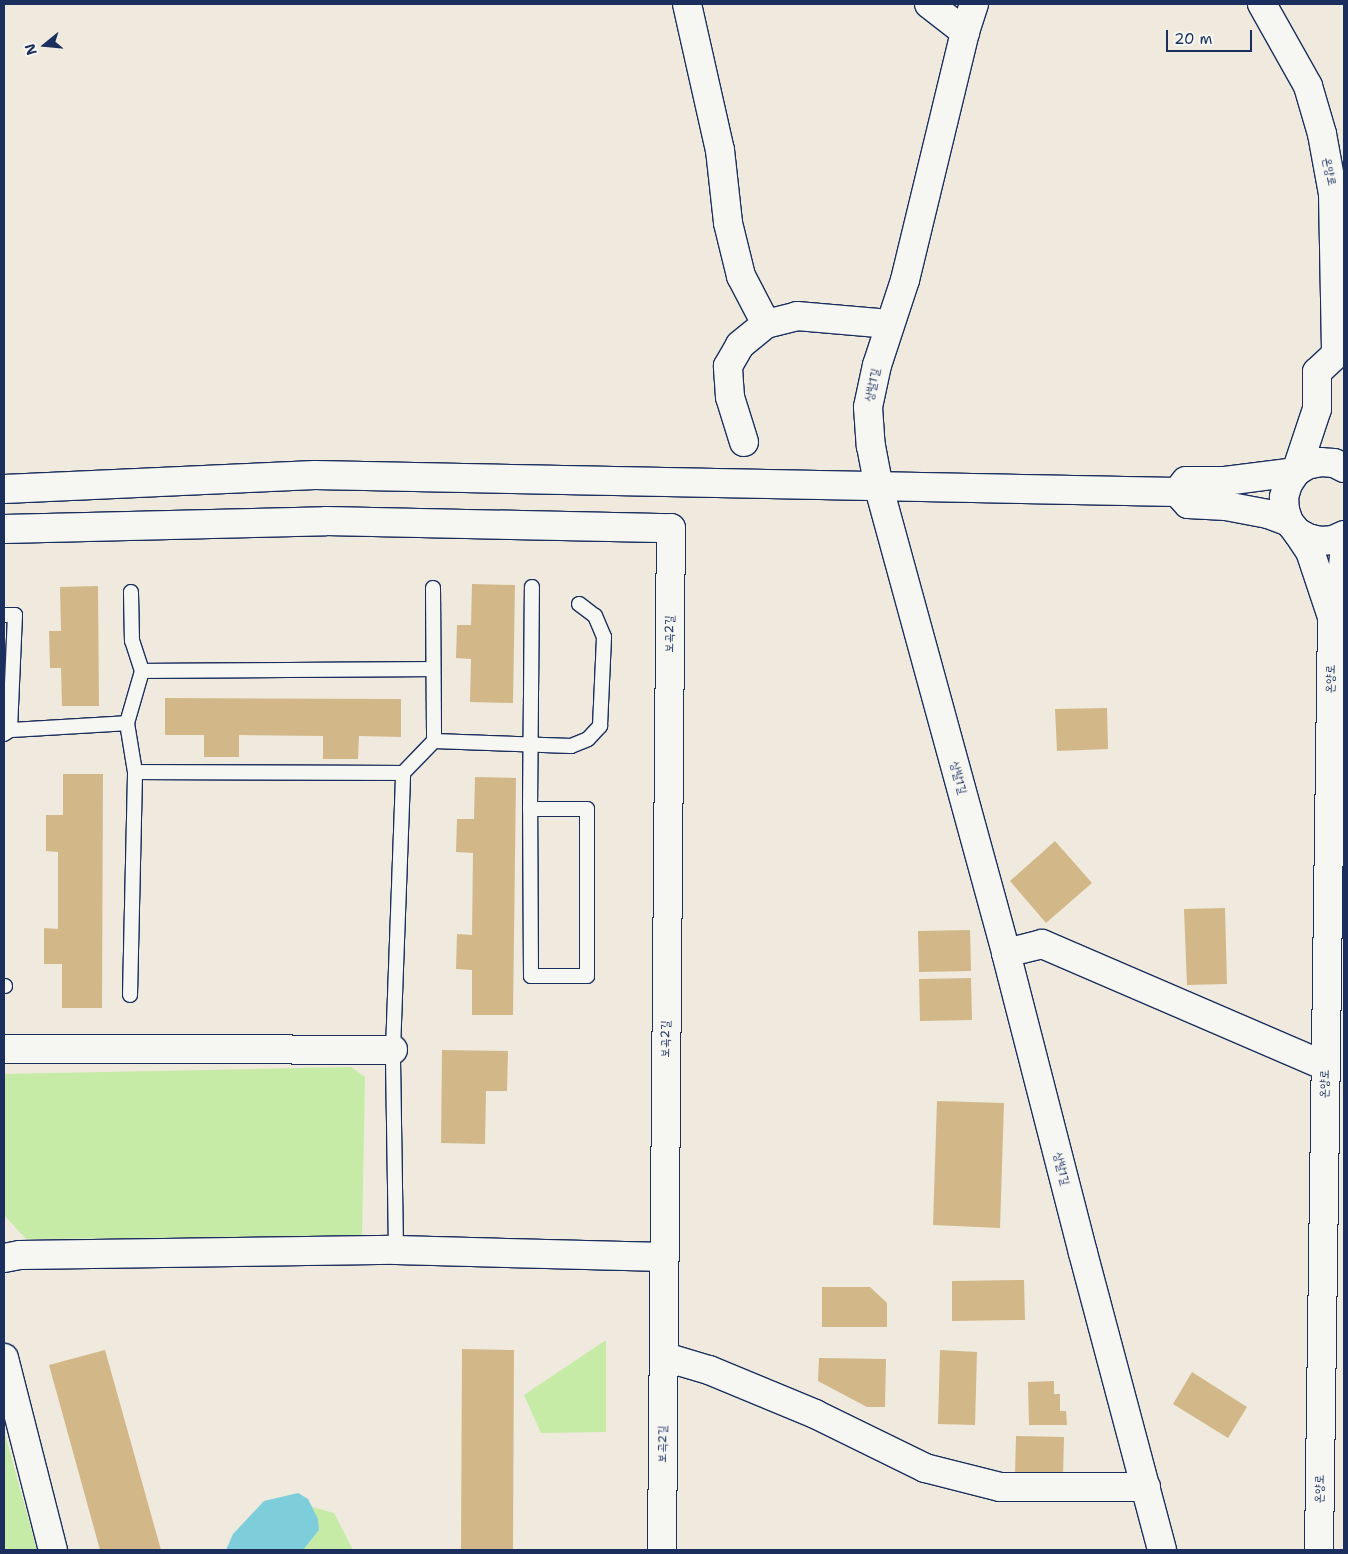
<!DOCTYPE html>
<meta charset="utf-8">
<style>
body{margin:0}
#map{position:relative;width:1348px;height:1554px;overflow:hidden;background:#efeadd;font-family:"Shantell Sans","Poor Story",sans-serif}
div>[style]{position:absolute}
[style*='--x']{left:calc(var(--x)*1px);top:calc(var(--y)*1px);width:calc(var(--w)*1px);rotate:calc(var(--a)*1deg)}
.green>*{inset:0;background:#c5eba6}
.water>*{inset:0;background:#7dcdda}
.building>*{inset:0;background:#d2b888}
.roads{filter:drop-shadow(1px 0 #1b2f5e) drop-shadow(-1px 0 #1b2f5e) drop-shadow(0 1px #1b2f5e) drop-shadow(0 -1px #1b2f5e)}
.lane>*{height:14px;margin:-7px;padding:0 7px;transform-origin:7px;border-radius:7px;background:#f6f6f2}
.street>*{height:28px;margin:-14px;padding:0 14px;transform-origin:14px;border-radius:14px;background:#f6f6f2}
.secondary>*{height:28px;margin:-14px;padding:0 14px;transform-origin:14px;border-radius:14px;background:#f6f6f2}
span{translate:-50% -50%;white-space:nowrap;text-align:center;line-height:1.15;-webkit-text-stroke:4px #f6f6f2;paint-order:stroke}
.street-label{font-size:12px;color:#1b2f5e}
.frame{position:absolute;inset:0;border:5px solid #1b2f5e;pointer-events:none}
.north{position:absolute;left:20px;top:20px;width:50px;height:50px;-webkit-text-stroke:4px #f6f6f2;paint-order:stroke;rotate:253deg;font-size:14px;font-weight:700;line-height:20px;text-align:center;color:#1b2f5e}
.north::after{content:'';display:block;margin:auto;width:18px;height:22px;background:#1b2f5e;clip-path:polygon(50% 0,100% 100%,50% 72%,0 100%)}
.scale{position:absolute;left:1166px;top:30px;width:86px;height:22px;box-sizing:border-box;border:2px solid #1b2f5e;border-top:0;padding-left:6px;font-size:15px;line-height:18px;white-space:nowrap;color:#1b2f5e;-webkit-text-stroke:4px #f6f6f2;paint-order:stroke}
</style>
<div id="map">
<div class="green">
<div style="clip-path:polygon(351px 1067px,365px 1077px,362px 1236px,26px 1239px,4px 1215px,4px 1074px)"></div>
<div style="clip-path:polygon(606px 1340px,606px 1432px,541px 1433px,524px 1395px)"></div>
<div style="clip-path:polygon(4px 1431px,37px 1550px,4px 1550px)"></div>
<div style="clip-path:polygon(312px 1507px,334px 1513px,353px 1550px,303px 1550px,319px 1530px,318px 1519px)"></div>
</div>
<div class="water">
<div style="clip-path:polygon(298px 1493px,308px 1499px,318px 1519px,319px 1530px,303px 1550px,226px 1550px,233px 1534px,264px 1501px)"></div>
</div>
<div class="building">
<div style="clip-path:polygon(472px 584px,515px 585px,513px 703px,470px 702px,471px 659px,456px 658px,457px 625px,471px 625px)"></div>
<div style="clip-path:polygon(98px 586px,99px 706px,62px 706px,61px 668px,50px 668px,49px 631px,61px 631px,60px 587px)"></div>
<div style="clip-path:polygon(165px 698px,401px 699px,401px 737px,359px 736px,358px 759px,323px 759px,323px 736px,239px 735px,239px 757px,204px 757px,204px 735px,165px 735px)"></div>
<div style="clip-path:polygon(1107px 708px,1108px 749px,1057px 751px,1055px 709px)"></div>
<div style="clip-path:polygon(63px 774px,103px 774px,102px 1008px,62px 1008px,62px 964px,44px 964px,44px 928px,58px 929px,58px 852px,46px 851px,46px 815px,63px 815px)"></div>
<div style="clip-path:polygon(475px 777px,516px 778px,513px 1015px,472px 1015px,472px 970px,456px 969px,457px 934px,472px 935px,473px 853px,456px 852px,457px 819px,474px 819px)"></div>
<div style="clip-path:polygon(1055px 841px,1092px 883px,1046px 923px,1010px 881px)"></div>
<div style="clip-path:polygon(1225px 908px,1227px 984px,1187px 985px,1184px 909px)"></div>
<div style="clip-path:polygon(970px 930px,971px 971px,919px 972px,918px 931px)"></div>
<div style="clip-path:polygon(971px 978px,972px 1020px,920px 1021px,919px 979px)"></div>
<div style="clip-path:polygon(442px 1050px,508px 1051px,507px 1091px,486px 1091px,485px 1144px,441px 1143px)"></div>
<div style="clip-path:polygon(937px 1101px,1004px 1103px,1000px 1228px,933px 1225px)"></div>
<div style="clip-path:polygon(1024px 1280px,1025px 1320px,952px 1321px,952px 1281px)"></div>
<div style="clip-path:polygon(822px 1287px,870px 1287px,887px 1303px,887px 1327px,822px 1327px)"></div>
<div style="clip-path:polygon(462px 1349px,514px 1350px,513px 1550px,461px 1550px)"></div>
<div style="clip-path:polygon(105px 1350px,161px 1550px,100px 1550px,49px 1365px)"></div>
<div style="clip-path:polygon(940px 1350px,977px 1352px,975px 1425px,938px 1424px)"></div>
<div style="clip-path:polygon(819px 1358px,886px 1359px,885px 1407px,867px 1407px,818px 1381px)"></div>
<div style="clip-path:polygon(1192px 1372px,1247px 1407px,1228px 1438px,1173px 1404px)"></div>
<div style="clip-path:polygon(1054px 1381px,1054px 1394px,1060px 1394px,1060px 1411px,1066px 1411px,1067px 1425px,1029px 1425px,1028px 1382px)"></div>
<div style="clip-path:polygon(1016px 1436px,1064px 1437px,1063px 1476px,1015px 1474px)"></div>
</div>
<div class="roads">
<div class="lane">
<div style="--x:433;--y:588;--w:153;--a:89.6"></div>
<div style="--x:4;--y:615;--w:11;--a:0"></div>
<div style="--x:15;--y:615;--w:115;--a:92.5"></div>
<div style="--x:142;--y:671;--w:291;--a:-0.4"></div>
<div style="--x:4;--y:734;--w:7;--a:-34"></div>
<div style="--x:10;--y:730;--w:117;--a:-3.4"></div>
<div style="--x:135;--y:772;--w:268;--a:0.2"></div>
<div style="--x:530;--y:809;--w:57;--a:0"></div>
<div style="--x:587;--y:809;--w:167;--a:90"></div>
<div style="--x:587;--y:976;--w:56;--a:180"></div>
<div style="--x:531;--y:976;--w:167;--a:-90.3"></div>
<div style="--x:530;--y:809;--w:222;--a:-89.5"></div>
<div style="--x:4;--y:986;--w:1;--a:0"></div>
<div style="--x:130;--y:995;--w:223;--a:-88.7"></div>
<div style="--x:135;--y:772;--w:50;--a:-99.3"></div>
<div style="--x:127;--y:723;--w:54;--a:-73.9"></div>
<div style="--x:142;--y:671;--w:32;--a:-108"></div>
<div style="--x:132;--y:641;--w:49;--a:-91.2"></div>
<div style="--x:396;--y:1250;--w:200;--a:-90.9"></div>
<div style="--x:393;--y:1050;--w:277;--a:-87.9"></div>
<div style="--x:403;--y:773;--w:45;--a:-45.9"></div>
<div style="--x:434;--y:741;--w:137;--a:2.1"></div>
<div style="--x:571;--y:746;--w:18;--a:-22"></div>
<div style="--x:588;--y:739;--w:18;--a:-47"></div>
<div style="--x:600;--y:726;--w:89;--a:-87.4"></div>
<div style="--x:604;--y:637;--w:23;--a:-113"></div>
<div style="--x:595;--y:616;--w:20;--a:-143"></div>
</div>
<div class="street">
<div style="--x:687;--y:4;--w:150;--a:77.3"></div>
<div style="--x:720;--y:150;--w:73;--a:83.7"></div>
<div style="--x:728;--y:223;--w:55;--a:76.2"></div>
<div style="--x:741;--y:276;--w:54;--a:62.5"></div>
<div style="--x:929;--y:4;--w:46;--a:37.9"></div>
<div style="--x:974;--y:4;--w:29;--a:108"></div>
<div style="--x:965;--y:32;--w:255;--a:103.6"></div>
<div style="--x:905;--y:280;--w:89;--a:108.2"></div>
<div style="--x:877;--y:365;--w:43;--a:102.1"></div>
<div style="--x:868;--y:407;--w:39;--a:86"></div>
<div style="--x:871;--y:446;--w:43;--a:79.2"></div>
<div style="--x:879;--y:488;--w:482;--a:74.7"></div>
<div style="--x:1006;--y:953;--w:310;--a:75.6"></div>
<div style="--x:1083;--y:1253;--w:307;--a:75.1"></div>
<div style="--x:744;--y:442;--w:47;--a:-107.3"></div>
<div style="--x:730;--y:397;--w:31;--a:-94"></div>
<div style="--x:728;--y:366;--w:24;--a:-60"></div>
<div style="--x:740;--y:345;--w:33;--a:-39"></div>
<div style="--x:766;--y:324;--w:32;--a:-14"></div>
<div style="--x:797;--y:316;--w:93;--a:4.9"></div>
<div style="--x:4;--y:489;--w:311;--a:-2.6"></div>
<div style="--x:315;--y:475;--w:862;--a:1.13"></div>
<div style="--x:4;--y:529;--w:322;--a:-1.4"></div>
<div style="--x:326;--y:521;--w:345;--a:1.2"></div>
<div style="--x:1006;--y:953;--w:37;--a:-14"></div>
<div style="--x:1042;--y:944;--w:308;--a:23.3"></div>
<div style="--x:4;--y:1049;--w:389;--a:0.1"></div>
<div style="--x:4;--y:1258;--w:16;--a:-11"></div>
<div style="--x:20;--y:1255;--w:376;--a:-0.8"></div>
<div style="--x:396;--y:1250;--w:268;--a:1.5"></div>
<div style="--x:665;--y:1357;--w:46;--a:16.5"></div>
<div style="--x:709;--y:1370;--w:115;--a:22.5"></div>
<div style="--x:815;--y:1414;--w:123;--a:26.1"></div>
<div style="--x:925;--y:1468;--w:77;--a:14.2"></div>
<div style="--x:1000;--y:1487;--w:146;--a:0"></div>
<div style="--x:4;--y:1358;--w:198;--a:75.7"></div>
</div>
<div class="secondary">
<div style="--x:1262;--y:4;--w:94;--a:60.7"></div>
<div style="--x:1308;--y:86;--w:50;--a:73.7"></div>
<div style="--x:1322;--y:134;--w:61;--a:79.6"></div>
<div style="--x:1333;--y:194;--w:160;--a:88.9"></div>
<div style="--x:1344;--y:468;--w:11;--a:-153"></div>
<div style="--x:1334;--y:463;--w:13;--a:-176"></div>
<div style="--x:1321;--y:462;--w:14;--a:168"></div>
<div style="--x:1307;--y:465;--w:13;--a:148"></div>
<div style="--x:1296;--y:472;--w:14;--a:124"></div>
<div style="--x:1288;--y:484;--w:14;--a:107"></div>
<div style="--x:1284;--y:497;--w:13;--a:86"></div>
<div style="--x:1285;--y:510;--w:13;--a:72"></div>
<div style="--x:1289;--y:522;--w:13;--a:51"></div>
<div style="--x:1297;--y:532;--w:13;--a:29"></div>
<div style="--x:1308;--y:538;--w:12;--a:14"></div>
<div style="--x:1320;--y:541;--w:13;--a:-4"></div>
<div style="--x:1333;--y:540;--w:12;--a:-24"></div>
<div style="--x:1289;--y:522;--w:22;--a:-159"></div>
<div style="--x:1268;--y:514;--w:43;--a:-169.2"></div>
<div style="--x:1226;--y:506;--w:38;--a:-177"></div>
<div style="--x:1188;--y:504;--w:16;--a:-133"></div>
<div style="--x:1177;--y:492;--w:14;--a:-51"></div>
<div style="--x:1186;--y:481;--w:39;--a:0"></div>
<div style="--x:1225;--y:481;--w:72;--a:-7.2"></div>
<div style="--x:1296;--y:472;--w:66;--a:-71.6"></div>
<div style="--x:1317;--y:409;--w:37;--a:-90"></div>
<div style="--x:1317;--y:372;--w:26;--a:-43"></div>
<div style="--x:1297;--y:532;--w:23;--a:56"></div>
<div style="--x:1310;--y:551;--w:70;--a:71.6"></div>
<div style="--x:1332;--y:617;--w:933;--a:90.8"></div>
<div style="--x:1332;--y:617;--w:22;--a:-69"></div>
<div style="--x:1340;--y:596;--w:40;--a:-84.3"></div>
<div style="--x:662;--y:1550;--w:1022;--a:-89.5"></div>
</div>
</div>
<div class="street-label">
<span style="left:1329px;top:172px;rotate:79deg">온양로</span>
<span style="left:873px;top:385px;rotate:-78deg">상발1길</span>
<span style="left:670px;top:634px;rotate:-89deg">보곡2길</span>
<span style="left:1331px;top:679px;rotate:-89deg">온양로</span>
<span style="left:958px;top:778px;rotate:75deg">상발1길</span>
<span style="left:666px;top:1039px;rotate:-89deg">보곡2길</span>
<span style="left:1325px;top:1084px;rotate:-89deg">온양로</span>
<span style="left:1061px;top:1169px;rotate:76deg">상발1길</span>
<span style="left:663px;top:1444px;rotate:-89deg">보곡2길</span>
<span style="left:1320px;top:1489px;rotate:-89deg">온양로</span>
</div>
<div class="frame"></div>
<div class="north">N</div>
<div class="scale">20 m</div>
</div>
